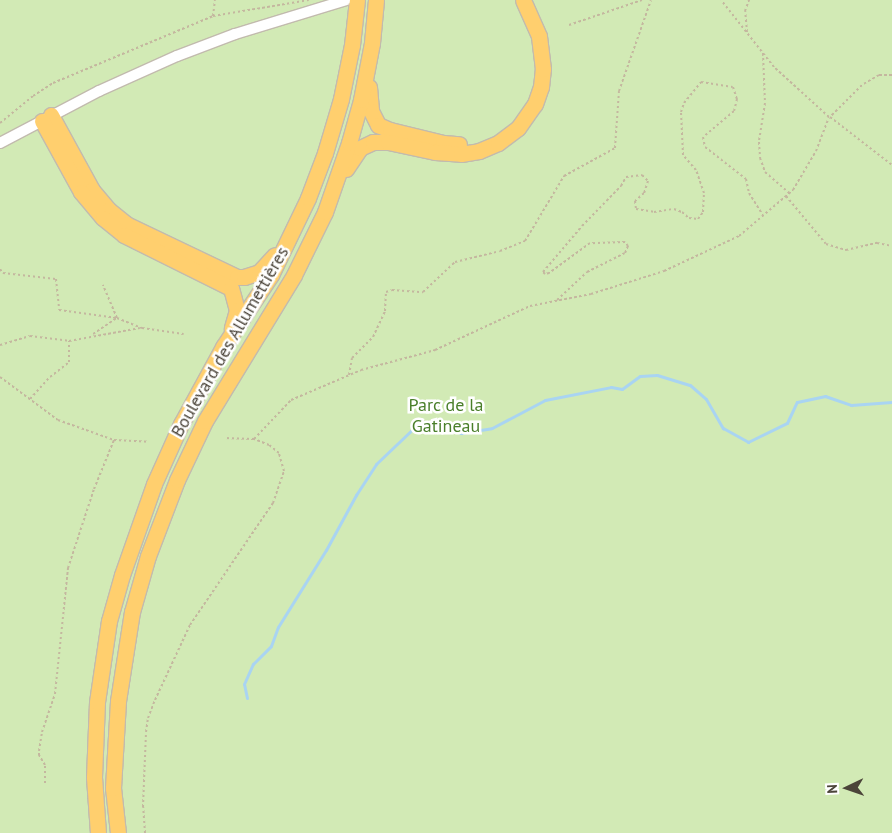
<!DOCTYPE html>
<meta charset="utf-8">
<style>
body{margin:0}
#map{position:relative;width:892px;height:833px;overflow:hidden;background:#f6f3ec;font-family:"PT Sans",sans-serif}
div>[style]{position:absolute}
[style*='--x']{left:calc(var(--x)*1px);top:calc(var(--y)*1px);width:calc(var(--w)*1px);rotate:calc(var(--a)*1deg)}
.green>*{inset:0;background:#d2eab5}
.stream>*{height:3px;margin:-1.5px;padding:0 1.5px;transform-origin:1.5px;border-radius:1.5px;background:#a9d4f2}
.path>*{height:2px;margin-top:-1px;transform-origin:0;background:repeating-linear-gradient(90deg,#c4b79f 0 2.5px,transparent 0 5px)}
.roads{filter:drop-shadow(1px 0 #c2bbae) drop-shadow(-1px 0 #c2bbae) drop-shadow(0 1px #c2bbae) drop-shadow(0 -1px #c2bbae)}
.minor>*{height:10px;margin:-5px;padding:0 5px;transform-origin:5px;border-radius:5px;background:#fff}
.highway>*{height:15px;margin:-7.5px;padding:0 7.5px;transform-origin:7.5px;border-radius:7.5px;background:#ffcf6e}
span{translate:-50% -50%;white-space:nowrap;text-align:center;line-height:1.15;-webkit-text-stroke:5px #fff;paint-order:stroke}
.street-label{font-size:18px;color:#4b4439}
.park-label{font-size:18px;color:#4a7f2a}
.north{position:absolute;left:822px;top:763px;width:50px;height:50px;-webkit-text-stroke:4px #fff;paint-order:stroke;rotate:267deg;font-size:14px;font-weight:700;line-height:20px;text-align:center;color:#4b4439}
.north::after{content:'';display:block;margin:auto;width:18px;height:22px;background:#4b4439;clip-path:polygon(50% 0,100% 100%,50% 72%,0 100%)}
</style>
<div id="map">
<div class="green">
<div style="clip-path:polygon(0 0,892px 0,892px 833px,0 833px)"></div>
</div>
<div class="stream">
<div style="--x:247;--y:698;--w:14;--a:-102"></div>
<div style="--x:244;--y:684;--w:22;--a:-66"></div>
<div style="--x:253;--y:664;--w:25;--a:-45"></div>
<div style="--x:271;--y:646;--w:20;--a:-70"></div>
<div style="--x:278;--y:627;--w:91;--a:-58.1"></div>
<div style="--x:326;--y:550;--w:63;--a:-61.4"></div>
<div style="--x:356;--y:495;--w:37;--a:-57"></div>
<div style="--x:376;--y:464;--w:58;--a:-43.6"></div>
<div style="--x:418;--y:424;--w:12;--a:-5"></div>
<div style="--x:430;--y:423;--w:33;--a:18"></div>
<div style="--x:461;--y:433;--w:31;--a:-9"></div>
<div style="--x:492;--y:428;--w:60;--a:-27.8"></div>
<div style="--x:545;--y:400;--w:67;--a:-11.1"></div>
<div style="--x:611;--y:387;--w:11;--a:10"></div>
<div style="--x:622;--y:389;--w:22;--a:-36"></div>
<div style="--x:640;--y:376;--w:17;--a:-3"></div>
<div style="--x:657;--y:375;--w:34;--a:17"></div>
<div style="--x:690;--y:385;--w:21;--a:41"></div>
<div style="--x:706;--y:399;--w:34;--a:60"></div>
<div style="--x:723;--y:428;--w:29;--a:29"></div>
<div style="--x:748;--y:442;--w:43;--a:-26"></div>
<div style="--x:787;--y:423;--w:23;--a:-65"></div>
<div style="--x:797;--y:402;--w:29;--a:-12"></div>
<div style="--x:825;--y:396;--w:28;--a:19"></div>
<div style="--x:851;--y:405;--w:41;--a:-4.2"></div>
</div>
<div class="path">
<div style="--x:213;--y:16;--w:16;--a:-83"></div>
<div style="--x:569;--y:25;--w:77;--a:-18.9"></div>
<div style="--x:747;--y:32;--w:21;--a:-95"></div>
<div style="--x:745;--y:11;--w:12;--a:-70"></div>
<div style="--x:763;--y:53;--w:50;--a:87.7"></div>
<div style="--x:765;--y:103;--w:39;--a:99"></div>
<div style="--x:759;--y:142;--w:16;--a:86"></div>
<div style="--x:760;--y:158;--w:15;--a:70"></div>
<div style="--x:765;--y:172;--w:32;--a:41"></div>
<div style="--x:892;--y:75;--w:13;--a:180"></div>
<div style="--x:879;--y:75;--w:20;--a:150"></div>
<div style="--x:862;--y:85;--w:45;--a:135"></div>
<div style="--x:830;--y:117;--w:78;--a:37.7"></div>
<div style="--x:0;--y:123;--w:43;--a:-39.3"></div>
<div style="--x:33;--y:96;--w:24;--a:-33"></div>
<div style="--x:53;--y:83;--w:173;--a:-22.7"></div>
<div style="--x:213;--y:16;--w:97;--a:-9.5"></div>
<div style="--x:786;--y:196;--w:62;--a:50.2"></div>
<div style="--x:826;--y:244;--w:21;--a:17"></div>
<div style="--x:846;--y:250;--w:32;--a:-13"></div>
<div style="--x:877;--y:243;--w:15;--a:11"></div>
<div style="--x:0;--y:269;--w:5;--a:53"></div>
<div style="--x:3;--y:273;--w:53;--a:6.5"></div>
<div style="--x:56;--y:279;--w:31;--a:84"></div>
<div style="--x:59;--y:310;--w:59;--a:7.9"></div>
<div style="--x:117;--y:318;--w:27;--a:22"></div>
<div style="--x:142;--y:328;--w:42;--a:8.1"></div>
<div style="--x:557;--y:300;--w:41;--a:-43"></div>
<div style="--x:587;--y:272;--w:42;--a:-26.6"></div>
<div style="--x:625;--y:253;--w:8;--a:-67"></div>
<div style="--x:628;--y:246;--w:5;--a:-127"></div>
<div style="--x:625;--y:242;--w:35;--a:178"></div>
<div style="--x:590;--y:243;--w:51;--a:143.8"></div>
<div style="--x:549;--y:273;--w:4;--a:166"></div>
<div style="--x:545;--y:274;--w:3;--a:-135"></div>
<div style="--x:543;--y:272;--w:60;--a:-49.7"></div>
<div style="--x:582;--y:226;--w:56;--a:-45.7"></div>
<div style="--x:621;--y:186;--w:10;--a:-61"></div>
<div style="--x:626;--y:177;--w:16;--a:-7"></div>
<div style="--x:642;--y:175;--w:8;--a:45"></div>
<div style="--x:648;--y:181;--w:13;--a:108"></div>
<div style="--x:644;--y:193;--w:12;--a:138"></div>
<div style="--x:635;--y:201;--w:8;--a:83"></div>
<div style="--x:636;--y:209;--w:18;--a:9"></div>
<div style="--x:654;--y:212;--w:20;--a:-9"></div>
<div style="--x:674;--y:209;--w:9;--a:21"></div>
<div style="--x:682;--y:212;--w:9;--a:41"></div>
<div style="--x:689;--y:218;--w:9;--a:6"></div>
<div style="--x:698;--y:219;--w:9;--a:-54"></div>
<div style="--x:703;--y:212;--w:19;--a:-87"></div>
<div style="--x:704;--y:193;--w:24;--a:-109"></div>
<div style="--x:696;--y:170;--w:20;--a:-131"></div>
<div style="--x:683;--y:155;--w:43;--a:-92.7"></div>
<div style="--x:681;--y:112;--w:9;--a:-72"></div>
<div style="--x:684;--y:103;--w:27;--a:-51"></div>
<div style="--x:701;--y:82;--w:32;--a:9"></div>
<div style="--x:733;--y:87;--w:13;--a:72"></div>
<div style="--x:737;--y:99;--w:12;--a:104"></div>
<div style="--x:734;--y:111;--w:40;--a:140"></div>
<div style="--x:703;--y:137;--w:10;--a:79"></div>
<div style="--x:705;--y:147;--w:52;--a:38"></div>
<div style="--x:746;--y:179;--w:14;--a:78"></div>
<div style="--x:749;--y:193;--w:26;--a:58"></div>
<div style="--x:93;--y:334;--w:29;--a:-34"></div>
<div style="--x:117;--y:318;--w:36;--a:-113"></div>
<div style="--x:0;--y:345;--w:31;--a:-17"></div>
<div style="--x:30;--y:336;--w:39;--a:7"></div>
<div style="--x:69;--y:341;--w:72;--a:-10.4"></div>
<div style="--x:349;--y:375;--w:17;--a:-80"></div>
<div style="--x:352;--y:358;--w:30;--a:-45"></div>
<div style="--x:373;--y:337;--w:29;--a:-65"></div>
<div style="--x:385;--y:311;--w:19;--a:-87"></div>
<div style="--x:386;--y:292;--w:6;--a:-18"></div>
<div style="--x:392;--y:290;--w:31;--a:4"></div>
<div style="--x:423;--y:292;--w:44;--a:-43.2"></div>
<div style="--x:455;--y:262;--w:46;--a:-13.7"></div>
<div style="--x:500;--y:251;--w:27;--a:-22"></div>
<div style="--x:525;--y:241;--w:76;--a:-59"></div>
<div style="--x:564;--y:176;--w:58;--a:-28.8"></div>
<div style="--x:615;--y:148;--w:57;--a:-86"></div>
<div style="--x:619;--y:91;--w:96;--a:-70.6"></div>
<div style="--x:0;--y:377;--w:72;--a:36.6"></div>
<div style="--x:58;--y:420;--w:59;--a:19.7"></div>
<div style="--x:114;--y:440;--w:35;--a:3"></div>
<div style="--x:30;--y:399;--w:30;--a:-48"></div>
<div style="--x:50;--y:377;--w:24;--a:-38"></div>
<div style="--x:69;--y:362;--w:21;--a:-90"></div>
<div style="--x:254;--y:439;--w:54;--a:-46.5"></div>
<div style="--x:291;--y:400;--w:76;--a:-23.2"></div>
<div style="--x:361;--y:370;--w:77;--a:-15.1"></div>
<div style="--x:435;--y:350;--w:105;--a:-24.9"></div>
<div style="--x:530;--y:306;--w:62;--a:-11.1"></div>
<div style="--x:591;--y:294;--w:77;--a:-17.5"></div>
<div style="--x:664;--y:271;--w:83;--a:-25"></div>
<div style="--x:739;--y:236;--w:71;--a:-40.4"></div>
<div style="--x:793;--y:190;--w:45;--a:-59.5"></div>
<div style="--x:816;--y:151;--w:36;--a:-69"></div>
<div style="--x:829;--y:117;--w:74;--a:-137.7"></div>
<div style="--x:774;--y:67;--w:85;--a:-128.3"></div>
<div style="--x:45;--y:783;--w:18;--a:-90"></div>
<div style="--x:45;--y:765;--w:12;--a:-121"></div>
<div style="--x:39;--y:755;--w:4;--a:-90"></div>
<div style="--x:39;--y:751;--w:19;--a:-81"></div>
<div style="--x:42;--y:732;--w:40;--a:-71.1"></div>
<div style="--x:55;--y:694;--w:127;--a:-84.1"></div>
<div style="--x:68;--y:568;--w:83;--a:-71.8"></div>
<div style="--x:94;--y:489;--w:53;--a:-67.8"></div>
<div style="--x:145;--y:833;--w:26;--a:-94"></div>
<div style="--x:143;--y:807;--w:75;--a:-87.7"></div>
<div style="--x:146;--y:732;--w:14;--a:-82"></div>
<div style="--x:148;--y:718;--w:19;--a:-69"></div>
<div style="--x:155;--y:700;--w:83;--a:-65"></div>
<div style="--x:190;--y:625;--w:148;--a:-55.8"></div>
<div style="--x:273;--y:503;--w:34;--a:-71"></div>
<div style="--x:284;--y:471;--w:19;--a:-106"></div>
<div style="--x:279;--y:453;--w:13;--a:-141"></div>
<div style="--x:269;--y:445;--w:16;--a:-158"></div>
<div style="--x:254;--y:439;--w:30;--a:-178"></div>
</div>
<div class="roads">
<div class="minor">
<div style="--x:0;--y:143;--w:112;--a:-27.7"></div>
<div style="--x:99;--y:91;--w:85;--a:-24.2"></div>
<div style="--x:177;--y:56;--w:62;--a:-20.8"></div>
<div style="--x:235;--y:34;--w:116;--a:-17"></div>
</div>
<div class="highway">
<div style="--x:369;--y:87;--w:24;--a:85"></div>
<div style="--x:371;--y:111;--w:16;--a:63"></div>
<div style="--x:378;--y:125;--w:13;--a:23"></div>
<div style="--x:390;--y:130;--w:55;--a:13.8"></div>
<div style="--x:443;--y:143;--w:16;--a:4"></div>
<div style="--x:51;--y:115;--w:85;--a:61.3"></div>
<div style="--x:92;--y:190;--w:26;--a:50"></div>
<div style="--x:109;--y:210;--w:22;--a:39"></div>
<div style="--x:126;--y:224;--w:123;--a:25.5"></div>
<div style="--x:237;--y:277;--w:7;--a:0"></div>
<div style="--x:244;--y:277;--w:16;--a:-18"></div>
<div style="--x:259;--y:272;--w:23;--a:-47"></div>
<div style="--x:42;--y:121;--w:81;--a:61.2"></div>
<div style="--x:81;--y:192;--w:34;--a:50"></div>
<div style="--x:103;--y:218;--w:27;--a:39"></div>
<div style="--x:124;--y:235;--w:119;--a:26.4"></div>
<div style="--x:231;--y:288;--w:23;--a:75"></div>
<div style="--x:237;--y:310;--w:19;--a:106"></div>
<div style="--x:346;--y:169;--w:25;--a:-56"></div>
<div style="--x:360;--y:148;--w:14;--a:-25"></div>
<div style="--x:373;--y:142;--w:15;--a:0"></div>
<div style="--x:388;--y:142;--w:48;--a:12"></div>
<div style="--x:435;--y:152;--w:26;--a:4"></div>
<div style="--x:461;--y:154;--w:18;--a:-9"></div>
<div style="--x:479;--y:151;--w:21;--a:-23"></div>
<div style="--x:498;--y:143;--w:25;--a:-37"></div>
<div style="--x:518;--y:128;--w:29;--a:-55"></div>
<div style="--x:535;--y:104;--w:18;--a:-71"></div>
<div style="--x:541;--y:87;--w:18;--a:-84"></div>
<div style="--x:543;--y:69;--w:33;--a:-97"></div>
<div style="--x:539;--y:36;--w:39;--a:-114"></div>
<div style="--x:98;--y:833;--w:56;--a:-94.1"></div>
<div style="--x:94;--y:777;--w:75;--a:-87.7"></div>
<div style="--x:97;--y:702;--w:82;--a:-81.6"></div>
<div style="--x:109;--y:621;--w:48;--a:-74.2"></div>
<div style="--x:122;--y:575;--w:96;--a:-70.6"></div>
<div style="--x:154;--y:484;--w:66;--a:-65.8"></div>
<div style="--x:181;--y:424;--w:88;--a:-61.4"></div>
<div style="--x:223;--y:347;--w:87;--a:-56.3"></div>
<div style="--x:271;--y:275;--w:85;--a:-64.3"></div>
<div style="--x:308;--y:198;--w:48;--a:-69.3"></div>
<div style="--x:325;--y:153;--w:56;--a:-73.5"></div>
<div style="--x:341;--y:99;--w:55;--a:-78.5"></div>
<div style="--x:352;--y:45;--w:45;--a:-83.7"></div>
<div style="--x:118;--y:833;--w:45;--a:-96.3"></div>
<div style="--x:113;--y:788;--w:87;--a:-86.7"></div>
<div style="--x:118;--y:701;--w:90;--a:-81.1"></div>
<div style="--x:132;--y:612;--w:58;--a:-74.1"></div>
<div style="--x:148;--y:556;--w:81;--a:-69.1"></div>
<div style="--x:177;--y:480;--w:65;--a:-64.6"></div>
<div style="--x:205;--y:421;--w:171;--a:-58.6"></div>
<div style="--x:294;--y:275;--w:70;--a:-63.8"></div>
<div style="--x:325;--y:212;--w:73;--a:-70.8"></div>
<div style="--x:349;--y:143;--w:45;--a:-74.4"></div>
<div style="--x:361;--y:100;--w:58;--a:-79.1"></div>
<div style="--x:372;--y:43;--w:43;--a:-84.7"></div>
</div>
</div>
<div class="street-label">
<span style="left:230px;top:342px;rotate:-60deg">Boulevard des Allumettières</span>
</div>
<div class="park-label">
<span style="left:446px;top:416px">Parc de la<br>Gatineau</span>
</div>
<div class="north">N</div>
</div>
